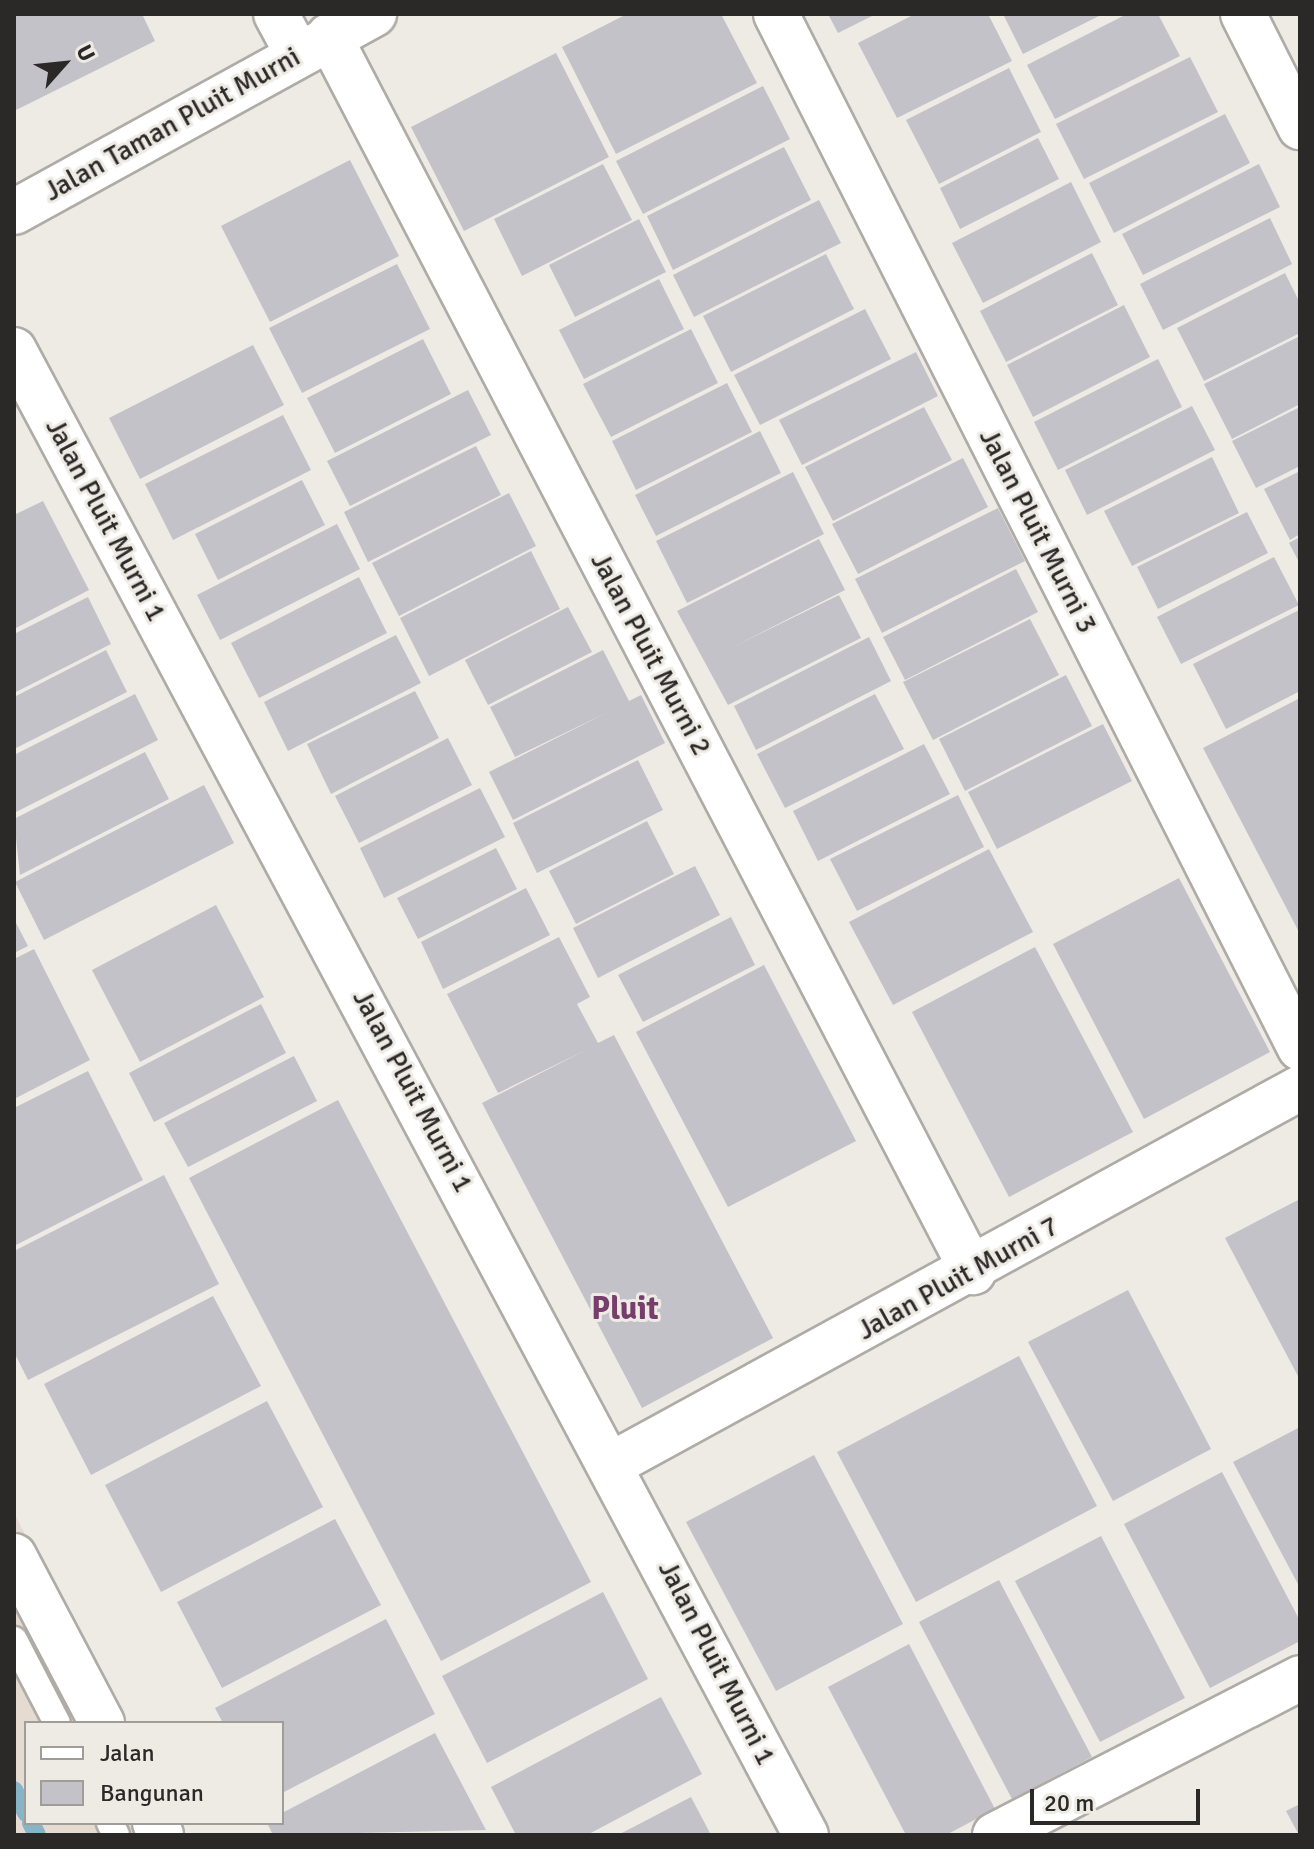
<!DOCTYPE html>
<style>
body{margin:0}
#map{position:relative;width:1314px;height:1849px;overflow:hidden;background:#eeeae4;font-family:Signika,sans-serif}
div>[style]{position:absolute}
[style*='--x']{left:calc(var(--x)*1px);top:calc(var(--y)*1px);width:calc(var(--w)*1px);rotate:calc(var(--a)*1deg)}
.built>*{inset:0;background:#e5dbd1}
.stream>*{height:18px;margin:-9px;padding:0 9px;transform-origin:9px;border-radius:9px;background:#87b4c7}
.building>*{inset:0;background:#c3c2c8}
.roads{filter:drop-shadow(2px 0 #afaba6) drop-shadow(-2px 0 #afaba6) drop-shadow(0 2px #afaba6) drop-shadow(0 -2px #afaba6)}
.service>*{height:26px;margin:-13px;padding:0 13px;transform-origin:13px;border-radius:13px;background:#fff}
.minor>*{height:44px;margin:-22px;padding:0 22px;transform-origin:22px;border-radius:22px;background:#fff}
.tertiary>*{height:44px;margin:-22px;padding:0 22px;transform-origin:22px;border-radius:22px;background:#fff}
span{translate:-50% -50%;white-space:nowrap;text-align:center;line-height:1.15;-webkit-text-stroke:6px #eeeae4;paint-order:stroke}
.street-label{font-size:28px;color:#2b2927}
.quarter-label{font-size:32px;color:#773e6c;font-weight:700}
.frame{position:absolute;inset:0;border:16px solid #2b2927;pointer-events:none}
.legend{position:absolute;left:24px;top:1721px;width:260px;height:104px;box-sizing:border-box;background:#eeeae4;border:2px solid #a09d98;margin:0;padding:10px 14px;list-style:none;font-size:24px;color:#2b2927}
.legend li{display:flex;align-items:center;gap:16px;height:40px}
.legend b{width:40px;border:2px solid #a09d98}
.north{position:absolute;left:24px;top:24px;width:80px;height:80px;-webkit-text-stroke:6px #eeeae4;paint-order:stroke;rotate:63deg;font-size:22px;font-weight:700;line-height:32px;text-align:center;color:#2b2927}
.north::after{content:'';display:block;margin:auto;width:28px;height:36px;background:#2b2927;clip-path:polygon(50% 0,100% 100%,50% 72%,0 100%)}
.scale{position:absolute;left:1030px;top:1789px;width:170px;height:36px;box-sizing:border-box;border:4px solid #2b2927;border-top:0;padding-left:10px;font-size:24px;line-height:28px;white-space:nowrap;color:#2b2927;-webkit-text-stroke:6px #eeeae4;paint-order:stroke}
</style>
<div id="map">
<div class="built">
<div style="clip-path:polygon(14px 1513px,123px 1723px,26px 1723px,26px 1823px,174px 1823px,180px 1835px,14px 1835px)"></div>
</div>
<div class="stream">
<div style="--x:14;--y:1790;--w:26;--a:62"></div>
<div style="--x:31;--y:1823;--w:13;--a:63"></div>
</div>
<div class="building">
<div style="clip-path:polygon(14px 14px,142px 14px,155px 41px,14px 111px)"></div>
<div style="clip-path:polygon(627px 14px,721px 14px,757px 83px,616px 154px,562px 47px)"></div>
<div style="clip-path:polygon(828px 14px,876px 14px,838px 33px)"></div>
<div style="clip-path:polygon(915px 14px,988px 14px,1012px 61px,897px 118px,858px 43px)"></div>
<div style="clip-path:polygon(1003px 14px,1103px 14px,1023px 54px)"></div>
<div style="clip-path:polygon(1127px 14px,1158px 14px,1180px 56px,1055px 119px,1027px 65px)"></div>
<div style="clip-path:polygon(556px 53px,609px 157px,464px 231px,411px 127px)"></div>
<div style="clip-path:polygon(1190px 57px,1218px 112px,1084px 179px,1056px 124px)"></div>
<div style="clip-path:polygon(1009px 68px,1041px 132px,939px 184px,906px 120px)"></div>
<div style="clip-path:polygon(763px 86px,790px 139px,643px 214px,616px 161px)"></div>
<div style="clip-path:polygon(1225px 114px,1250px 163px,1114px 233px,1089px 183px)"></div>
<div style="clip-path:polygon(1038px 138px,1059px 179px,960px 229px,940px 188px)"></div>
<div style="clip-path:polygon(784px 147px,811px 200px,673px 270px,647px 216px)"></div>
<div style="clip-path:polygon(350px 160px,399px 256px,270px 322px,221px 226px)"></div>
<div style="clip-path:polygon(603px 164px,632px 220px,522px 276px,494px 219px)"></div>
<div style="clip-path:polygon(1259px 164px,1280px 207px,1143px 275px,1122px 234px)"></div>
<div style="clip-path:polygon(1071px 182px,1101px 242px,983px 303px,952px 243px)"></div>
<div style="clip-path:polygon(819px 200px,841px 243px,694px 317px,673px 275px)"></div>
<div style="clip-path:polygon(1270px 218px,1292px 264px,1163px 330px,1140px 284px)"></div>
<div style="clip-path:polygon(639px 219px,666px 272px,575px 317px,549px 265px)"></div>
<div style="clip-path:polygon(1092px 253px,1118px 305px,1006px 362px,980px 311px)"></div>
<div style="clip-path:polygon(826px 254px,854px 309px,731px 372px,703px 316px)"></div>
<div style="clip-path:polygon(397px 264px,430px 329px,302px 393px,269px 328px)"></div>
<div style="clip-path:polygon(1285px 273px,1300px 303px,1300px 333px,1204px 381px,1177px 328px)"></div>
<div style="clip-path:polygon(659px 279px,684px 329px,584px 379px,559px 330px)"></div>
<div style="clip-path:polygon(1124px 305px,1150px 357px,1033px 417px,1007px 365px)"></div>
<div style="clip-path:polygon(865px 309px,891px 359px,760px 425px,734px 375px)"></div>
<div style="clip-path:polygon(691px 329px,718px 383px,611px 437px,583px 384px)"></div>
<div style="clip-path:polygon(1300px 336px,1300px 404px,1232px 439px,1204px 384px)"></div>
<div style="clip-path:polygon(423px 339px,451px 394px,335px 453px,307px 398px)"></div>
<div style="clip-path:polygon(253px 345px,284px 405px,140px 479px,109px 418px)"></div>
<div style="clip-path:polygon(916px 352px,938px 396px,802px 465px,779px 420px)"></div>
<div style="clip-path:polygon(1158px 359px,1182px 407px,1058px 470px,1034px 422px)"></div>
<div style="clip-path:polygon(727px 383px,752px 432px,636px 490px,612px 441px)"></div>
<div style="clip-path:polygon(468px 390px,491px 435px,350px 506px,327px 461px)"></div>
<div style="clip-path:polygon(1192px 406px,1215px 450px,1087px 515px,1065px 470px)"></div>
<div style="clip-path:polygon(924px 407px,952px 460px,833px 521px,805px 467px)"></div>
<div style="clip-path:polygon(1300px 407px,1300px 466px,1256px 488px,1232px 441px)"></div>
<div style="clip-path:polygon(283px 415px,311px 470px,173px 540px,145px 484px)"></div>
<div style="clip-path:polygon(760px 431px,781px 473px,656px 536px,635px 495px)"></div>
<div style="clip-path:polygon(476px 446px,501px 495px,368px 562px,344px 512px)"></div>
<div style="clip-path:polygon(1212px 457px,1239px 513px,1132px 566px,1104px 511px)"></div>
<div style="clip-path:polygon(963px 458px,988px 507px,858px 574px,832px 524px)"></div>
<div style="clip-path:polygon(1300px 471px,1300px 534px,1290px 540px,1264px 489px)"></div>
<div style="clip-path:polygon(793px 472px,824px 534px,687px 603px,656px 541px)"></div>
<div style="clip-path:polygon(302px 480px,325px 525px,218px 580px,195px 534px)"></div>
<div style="clip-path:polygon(509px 493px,536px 546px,399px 616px,372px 563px)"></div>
<div style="clip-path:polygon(43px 501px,89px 590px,14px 629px,14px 515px)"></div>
<div style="clip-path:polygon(998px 508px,1025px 561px,882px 633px,855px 579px)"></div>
<div style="clip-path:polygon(1247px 512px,1268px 553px,1158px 609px,1137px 567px)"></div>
<div style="clip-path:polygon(337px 524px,360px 569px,220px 640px,197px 595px)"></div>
<div style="clip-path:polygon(1300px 537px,1300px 564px,1289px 543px)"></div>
<div style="clip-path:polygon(819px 539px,845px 590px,735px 646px,839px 595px,861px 638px,728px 705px,677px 611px)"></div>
<div style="clip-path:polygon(531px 551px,560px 609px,429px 676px,400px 618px)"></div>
<div style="clip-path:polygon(1274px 557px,1299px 605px,1181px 664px,1157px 617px)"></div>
<div style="clip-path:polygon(1016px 569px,1038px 612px,905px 680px,883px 637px)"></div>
<div style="clip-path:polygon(359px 577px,387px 633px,259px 698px,231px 643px)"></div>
<div style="clip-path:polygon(88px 597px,111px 644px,14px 693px,14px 634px)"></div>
<div style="clip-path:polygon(568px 607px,592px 652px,488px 705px,465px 660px)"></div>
<div style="clip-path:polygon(1299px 610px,1300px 691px,1226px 729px,1193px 664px)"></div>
<div style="clip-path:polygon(1030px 619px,1059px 675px,933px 740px,903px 682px)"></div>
<div style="clip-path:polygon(396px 635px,421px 683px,288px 751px,264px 702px)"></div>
<div style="clip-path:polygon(869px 637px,891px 681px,756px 750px,734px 706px)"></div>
<div style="clip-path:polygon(106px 650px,127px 692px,14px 749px,14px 697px)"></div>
<div style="clip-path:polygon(603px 650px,629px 701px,641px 695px,665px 743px,513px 820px,489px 772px,606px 713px,515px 757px,490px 707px)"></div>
<div style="clip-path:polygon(1066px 675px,1092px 726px,965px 791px,939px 739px)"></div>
<div style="clip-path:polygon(415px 691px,439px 738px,331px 794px,307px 744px)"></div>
<div style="clip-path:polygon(135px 694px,158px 740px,14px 813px,14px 755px)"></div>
<div style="clip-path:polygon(875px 694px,904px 749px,785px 808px,757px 754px)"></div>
<div style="clip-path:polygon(1300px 698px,1300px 934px,1203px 748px)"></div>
<div style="clip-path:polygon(1103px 724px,1132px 781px,997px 849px,968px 792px)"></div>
<div style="clip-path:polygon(448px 738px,472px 785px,359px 843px,335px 796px)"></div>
<div style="clip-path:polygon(924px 744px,950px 794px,818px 861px,793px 811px)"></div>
<div style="clip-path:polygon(145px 752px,169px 799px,20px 875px,14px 819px)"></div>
<div style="clip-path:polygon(638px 760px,663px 810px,537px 873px,513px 823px)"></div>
<div style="clip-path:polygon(204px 785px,234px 843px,44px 940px,15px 882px)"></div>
<div style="clip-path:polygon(480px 788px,505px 837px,384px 898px,360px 848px)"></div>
<div style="clip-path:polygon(958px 795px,984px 847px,857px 911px,830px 859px)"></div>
<div style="clip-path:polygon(647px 821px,674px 874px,576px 924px,549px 871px)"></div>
<div style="clip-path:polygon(496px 848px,517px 889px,418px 939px,397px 898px)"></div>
<div style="clip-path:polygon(989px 849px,1033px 932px,893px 1005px,849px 922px)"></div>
<div style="clip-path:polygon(695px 866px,720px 915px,598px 978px,573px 928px)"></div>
<div style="clip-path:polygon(1179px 878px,1270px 1052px,1144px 1119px,1053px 944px)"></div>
<div style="clip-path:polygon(526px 888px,550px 935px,443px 989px,421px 942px)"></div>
<div style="clip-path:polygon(216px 905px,264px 997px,140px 1062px,92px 970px)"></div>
<div style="clip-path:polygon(731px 917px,755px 965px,643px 1022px,618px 975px)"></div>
<div style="clip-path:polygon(14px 919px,28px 946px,14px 953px)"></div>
<div style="clip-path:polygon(559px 937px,590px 997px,577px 1004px,598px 1043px,614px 1035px,773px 1338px,642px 1408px,482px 1103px,586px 1050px,498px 1093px,447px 994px)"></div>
<div style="clip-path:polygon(1035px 947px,1133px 1132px,1009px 1197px,912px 1012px)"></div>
<div style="clip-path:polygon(34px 949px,90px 1060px,14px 1099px,14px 959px)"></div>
<div style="clip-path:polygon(764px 965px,856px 1141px,728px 1207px,636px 1032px)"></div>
<div style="clip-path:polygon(261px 1004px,286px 1053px,154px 1122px,129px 1073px)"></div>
<div style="clip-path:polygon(294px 1056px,317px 1101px,188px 1167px,164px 1123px)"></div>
<div style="clip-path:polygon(88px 1071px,143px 1180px,14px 1246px,14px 1108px)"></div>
<div style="clip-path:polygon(338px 1100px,591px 1582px,441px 1661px,189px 1178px)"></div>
<div style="clip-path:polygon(164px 1175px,219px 1284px,28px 1380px,14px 1352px,14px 1251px)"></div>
<div style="clip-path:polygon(1300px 1199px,1300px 1380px,1225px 1238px)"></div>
<div style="clip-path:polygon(1128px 1290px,1211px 1449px,1113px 1501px,1028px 1342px)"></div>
<div style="clip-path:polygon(213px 1296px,261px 1386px,91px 1475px,44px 1384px)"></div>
<div style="clip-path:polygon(1019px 1356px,1097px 1506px,916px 1602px,837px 1452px)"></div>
<div style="clip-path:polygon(267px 1401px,323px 1507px,161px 1592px,105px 1485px)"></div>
<div style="clip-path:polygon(1300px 1427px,1300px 1588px,1233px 1462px)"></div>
<div style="clip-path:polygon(814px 1455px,903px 1624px,776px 1691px,686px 1522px)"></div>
<div style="clip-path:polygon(1222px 1472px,1300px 1621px,1300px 1641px,1210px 1688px,1124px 1524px)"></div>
<div style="clip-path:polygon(335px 1519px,381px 1605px,222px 1688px,177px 1602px)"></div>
<div style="clip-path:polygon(1101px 1536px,1185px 1698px,1100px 1742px,1015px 1581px)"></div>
<div style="clip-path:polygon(999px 1580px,1092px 1757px,1012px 1799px,919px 1622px)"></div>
<div style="clip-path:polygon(603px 1592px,648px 1679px,487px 1763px,442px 1676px)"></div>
<div style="clip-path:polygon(386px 1619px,435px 1714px,282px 1793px,282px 1723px,223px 1723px,215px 1708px)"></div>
<div style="clip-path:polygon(909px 1644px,995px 1809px,946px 1835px,906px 1835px,828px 1687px)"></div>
<div style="clip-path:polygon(661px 1697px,702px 1774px,587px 1835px,516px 1835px,491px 1787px)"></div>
<div style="clip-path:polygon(435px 1733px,486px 1830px,273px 1835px,267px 1823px,282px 1823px,282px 1813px)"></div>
<div style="clip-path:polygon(691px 1797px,711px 1835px,618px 1835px)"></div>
<div style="clip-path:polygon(1300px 1804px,1300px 1835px,1299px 1835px,1286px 1811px)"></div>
</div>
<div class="roads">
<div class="service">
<div style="--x:14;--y:1640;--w:93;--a:62.6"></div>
<div style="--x:110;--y:1823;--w:13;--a:63"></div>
</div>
<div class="minor">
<div style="--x:276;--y:14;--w:44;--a:61.7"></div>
<div style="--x:776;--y:14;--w:1159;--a:63.13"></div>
<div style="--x:1243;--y:14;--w:127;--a:63.2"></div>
<div style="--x:329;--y:36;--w:1394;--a:62.48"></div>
<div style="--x:14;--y:212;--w:411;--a:-28.8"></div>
<div style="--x:14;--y:350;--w:1683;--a:61.93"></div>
<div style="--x:614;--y:1463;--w:782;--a:-28.66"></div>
<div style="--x:995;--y:1835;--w:343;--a:-27.2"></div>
</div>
<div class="tertiary">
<div style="--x:14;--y:1556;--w:189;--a:62.2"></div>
<div style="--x:155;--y:1823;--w:13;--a:63"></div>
</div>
</div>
<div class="street-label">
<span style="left:172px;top:124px;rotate:-29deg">Jalan Taman Pluit Murni</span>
<span style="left:106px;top:520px;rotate:62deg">Jalan Pluit Murni 1</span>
<span style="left:1038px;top:531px;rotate:63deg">Jalan Pluit Murni 3</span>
<span style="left:651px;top:654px;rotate:62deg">Jalan Pluit Murni 2</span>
<span style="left:413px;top:1091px;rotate:62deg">Jalan Pluit Murni 1</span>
<span style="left:958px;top:1278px;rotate:-29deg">Jalan Pluit Murni 7</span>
<span style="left:717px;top:1663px;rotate:63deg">Jalan Pluit Murni 1</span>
</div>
<div class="quarter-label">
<span style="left:625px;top:1309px">Pluit</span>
</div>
<div class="frame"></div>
<ul class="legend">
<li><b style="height:10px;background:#fff"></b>Jalan</li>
<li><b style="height:22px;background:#c3c2c8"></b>Bangunan</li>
</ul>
<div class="north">U</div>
<div class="scale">20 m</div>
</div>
